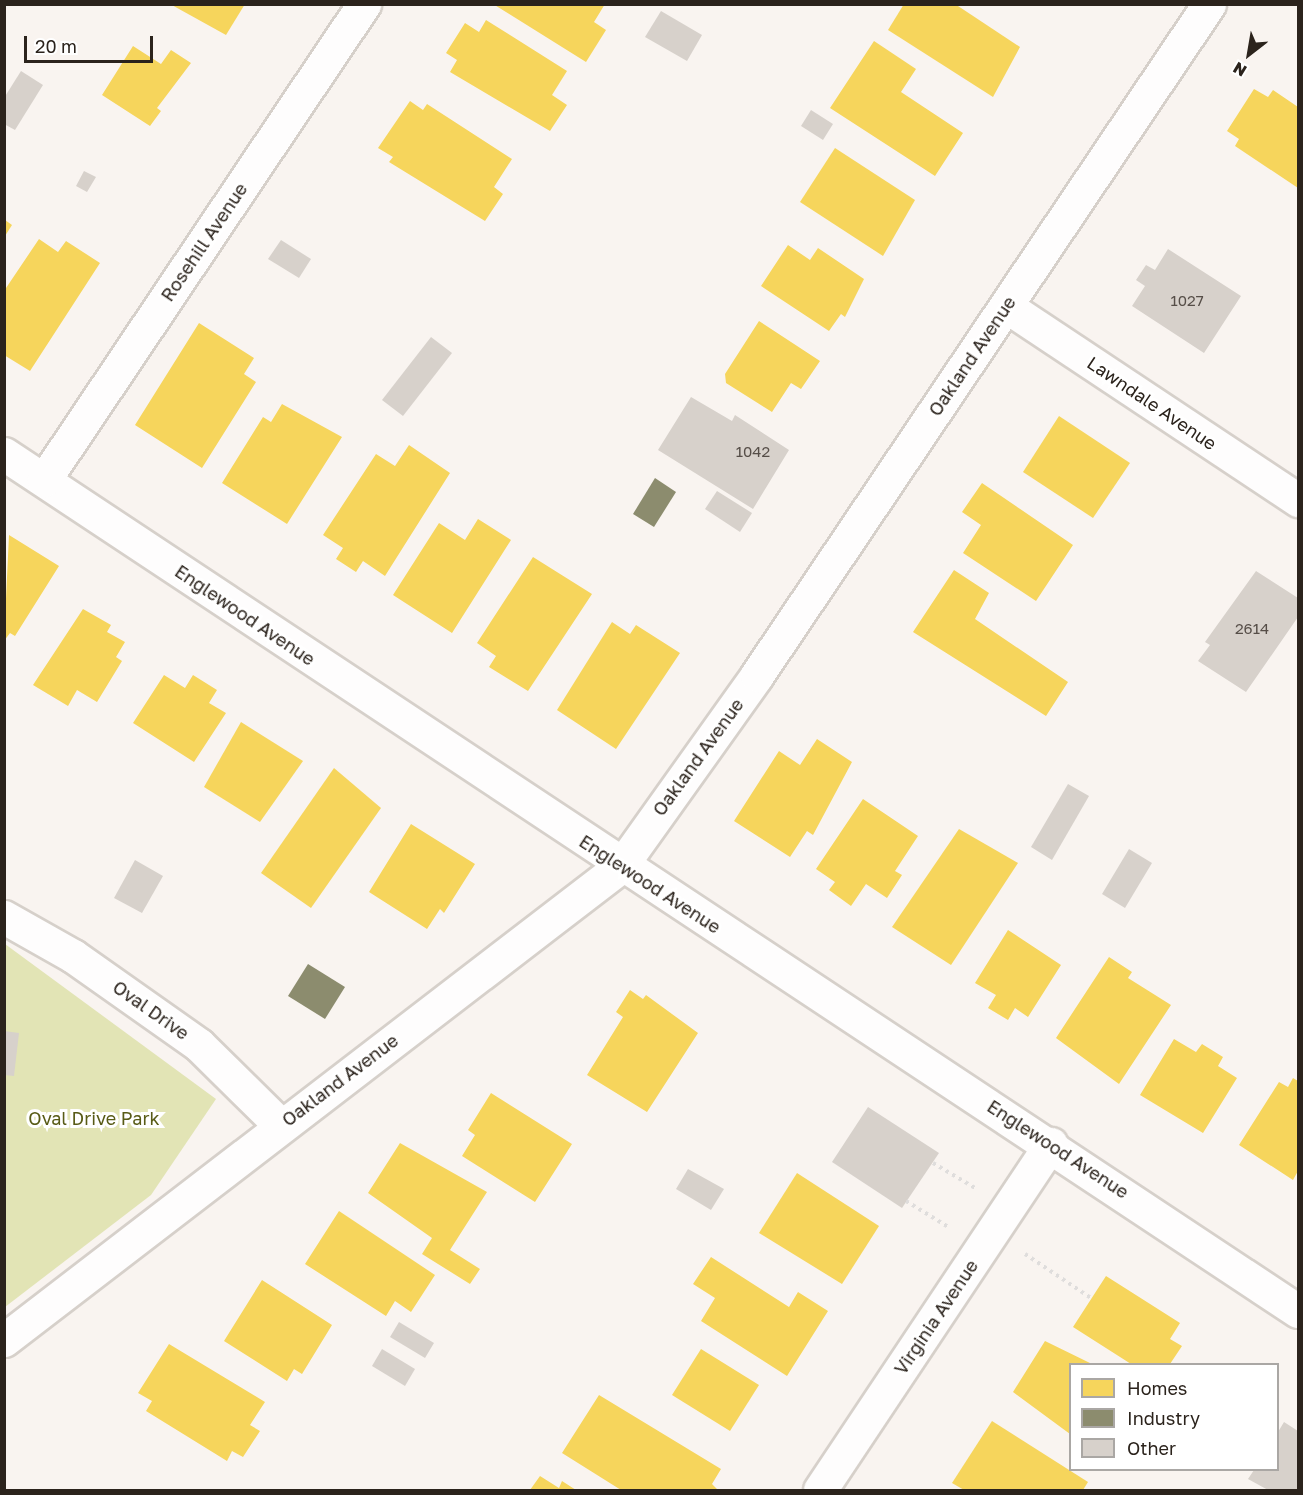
<!DOCTYPE html>
<style>
body{margin:0}
#map{position:relative;width:1303px;height:1495px;overflow:hidden;background:#f9f4f0;font-family:"Golos Text",sans-serif}
div>[style]{position:absolute}
[style*='--x']{left:calc(var(--x)*1px);top:calc(var(--y)*1px);width:calc(var(--w)*1px);rotate:calc(var(--a)*1deg)}
.green>*{inset:0;background:#e2e4b5}
.homes>*{inset:0;background:#f6d55c}
.industry>*{inset:0;background:#8c8c6e}
.building>*{inset:0;background:#d7d1cb}
.path>*{height:4px;margin-top:-2px;transform-origin:0;background:repeating-linear-gradient(90deg,#dfdddc 0 3px,transparent 0 7.5px)}
.roads{filter:drop-shadow(2px 0 #d6d0ca) drop-shadow(-2px 0 #d6d0ca) drop-shadow(0 2px #d6d0ca) drop-shadow(0 -2px #d6d0ca)}
.minor>*{height:33px;margin:-16.5px;padding:0 16.5px;transform-origin:16.5px;border-radius:16.5px;background:#fefdfd}
span{translate:-50% -50%;white-space:nowrap;text-align:center;line-height:1.15;-webkit-text-stroke:6px #fff;paint-order:stroke}
.number-label{font-size:15px;color:#564e48}
.number-label span{-webkit-text-stroke-width:0}
.street-label{font-size:18px;color:#2b231c}
.park-label{font-size:18px;color:#585b16}
.frame{position:absolute;inset:0;border:6px solid #2b231c;pointer-events:none}
.legend{position:absolute;left:1069px;top:1363px;width:210px;height:108px;box-sizing:border-box;background:#fff;border:2px solid #aaa7a4;margin:0;padding:8px 10px;list-style:none;font-size:18px;color:#2b231c}
.legend li{display:flex;align-items:center;gap:12px;height:30px}
.legend b{width:30px;border:2px solid #aaa7a4}
.north{position:absolute;left:1219px;top:24px;width:60px;height:60px;-webkit-text-stroke:4px #fff;paint-order:stroke;rotate:211deg;font-size:16px;font-weight:700;line-height:24px;text-align:center;color:#2b231c}
.north::after{content:'';display:block;margin:auto;width:21px;height:27px;background:#2b231c;clip-path:polygon(50% 0,100% 100%,50% 72%,0 100%)}
.scale{position:absolute;left:24px;top:36px;width:129px;height:27px;box-sizing:border-box;border:3px solid #2b231c;border-top:0;padding-left:8px;font-size:18px;line-height:21px;white-space:nowrap;color:#2b231c;-webkit-text-stroke:4px #fff;paint-order:stroke}
</style>
<div id="map">
<div class="green">
<div style="clip-path:polygon(5px 944px,216px 1099px,151px 1195px,5px 1307px)"></div>
</div>
<div class="homes">
<div style="clip-path:polygon(170px 4px,245px 4px,226px 35px)"></div>
<div style="clip-path:polygon(493px 4px,605px 4px,594px 22px,606px 30px,586px 62px)"></div>
<div style="clip-path:polygon(904px 4px,955px 4px,1020px 47px,993px 97px,888px 30px)"></div>
<div style="clip-path:polygon(486px 20px,567px 71px,552px 95px,567px 105px,550px 131px,450px 72px,457px 60px,446px 53px,465px 23px,479px 32px)"></div>
<div style="clip-path:polygon(874px 41px,916px 69px,901px 92px,963px 133px,935px 176px,830px 108px)"></div>
<div style="clip-path:polygon(133px 46px,161px 64px,171px 50px,191px 63px,157px 108px,161px 111px,150px 126px,102px 95px)"></div>
<div style="clip-path:polygon(1254px 89px,1268px 97px,1273px 90px,1298px 107px,1298px 188px,1235px 146px,1239px 139px,1227px 131px)"></div>
<div style="clip-path:polygon(410px 101px,423px 110px,427px 104px,512px 159px,494px 187px,503px 194px,485px 221px,389px 162px,393px 157px,378px 148px)"></div>
<div style="clip-path:polygon(835px 148px,915px 200px,883px 256px,800px 202px)"></div>
<div style="clip-path:polygon(5px 220px,12px 225px,5px 236px)"></div>
<div style="clip-path:polygon(39px 239px,58px 252px,66px 241px,100px 263px,30px 371px,4px 355px,4px 291px)"></div>
<div style="clip-path:polygon(788px 245px,810px 260px,818px 248px,864px 279px,845px 317px,841px 314px,829px 331px,761px 286px)"></div>
<div style="clip-path:polygon(759px 321px,820px 361px,801px 389px,791px 383px,772px 412px,726px 383px,725px 374px)"></div>
<div style="clip-path:polygon(199px 323px,254px 358px,244px 374px,256px 382px,202px 468px,135px 425px)"></div>
<div style="clip-path:polygon(282px 404px,342px 437px,287px 524px,222px 483px,263px 417px,271px 422px)"></div>
<div style="clip-path:polygon(1059px 416px,1130px 463px,1093px 518px,1023px 472px)"></div>
<div style="clip-path:polygon(409px 445px,450px 473px,385px 576px,363px 561px,356px 572px,336px 559px,343px 548px,323px 535px,376px 454px,395px 466px)"></div>
<div style="clip-path:polygon(982px 483px,1073px 545px,1036px 601px,963px 553px,981px 525px,962px 512px)"></div>
<div style="clip-path:polygon(478px 519px,511px 540px,452px 633px,393px 595px,439px 523px,465px 540px)"></div>
<div style="clip-path:polygon(9px 535px,59px 566px,15px 636px,10px 633px,4px 641px)"></div>
<div style="clip-path:polygon(533px 557px,592px 594px,528px 691px,489px 667px,496px 656px,477px 643px)"></div>
<div style="clip-path:polygon(954px 570px,989px 593px,975px 619px,1068px 682px,1046px 716px,913px 632px)"></div>
<div style="clip-path:polygon(83px 609px,111px 625px,107px 632px,125px 642px,116px 657px,122px 661px,97px 702px,77px 690px,68px 706px,33px 685px)"></div>
<div style="clip-path:polygon(612px 622px,630px 634px,636px 625px,680px 653px,616px 749px,557px 710px)"></div>
<div style="clip-path:polygon(164px 675px,185px 688px,193px 675px,217px 690px,209px 703px,226px 713px,194px 762px,133px 723px)"></div>
<div style="clip-path:polygon(241px 722px,303px 761px,260px 822px,204px 787px)"></div>
<div style="clip-path:polygon(817px 739px,852px 762px,813px 835px,807px 831px,790px 857px,734px 821px,779px 751px,800px 765px)"></div>
<div style="clip-path:polygon(334px 768px,381px 808px,311px 908px,261px 873px)"></div>
<div style="clip-path:polygon(863px 799px,918px 836px,895px 871px,902px 875px,887px 898px,866px 884px,851px 906px,829px 890px,835px 882px,816px 869px)"></div>
<div style="clip-path:polygon(411px 824px,475px 864px,444px 913px,440px 909px,427px 929px,369px 892px)"></div>
<div style="clip-path:polygon(959px 829px,1018px 863px,951px 965px,892px 927px)"></div>
<div style="clip-path:polygon(1008px 930px,1061px 965px,1028px 1017px,1015px 1008px,1008px 1020px,988px 1008px,996px 995px,975px 983px)"></div>
<div style="clip-path:polygon(1109px 957px,1132px 972px,1128px 978px,1171px 1005px,1119px 1084px,1056px 1038px)"></div>
<div style="clip-path:polygon(630px 990px,643px 999px,646px 995px,698px 1033px,647px 1112px,587px 1075px,623px 1017px,616px 1012px)"></div>
<div style="clip-path:polygon(1174px 1039px,1196px 1052px,1202px 1044px,1223px 1057px,1218px 1066px,1237px 1078px,1203px 1133px,1140px 1095px)"></div>
<div style="clip-path:polygon(1293px 1078px,1298px 1081px,1298px 1171px,1293px 1180px,1239px 1145px,1279px 1082px,1288px 1087px)"></div>
<div style="clip-path:polygon(491px 1093px,572px 1144px,535px 1202px,462px 1156px,475px 1135px,468px 1130px)"></div>
<div style="clip-path:polygon(400px 1143px,487px 1192px,450px 1250px,480px 1269px,470px 1284px,422px 1254px,432px 1238px,368px 1193px)"></div>
<div style="clip-path:polygon(797px 1173px,879px 1226px,842px 1284px,759px 1233px)"></div>
<div style="clip-path:polygon(339px 1211px,435px 1275px,411px 1312px,395px 1301px,386px 1316px,305px 1264px)"></div>
<div style="clip-path:polygon(711px 1257px,789px 1307px,798px 1292px,828px 1311px,787px 1376px,701px 1321px,715px 1298px,693px 1284px)"></div>
<div style="clip-path:polygon(1106px 1276px,1180px 1323px,1170px 1339px,1182px 1346px,1170px 1364px,1131px 1364px,1073px 1327px)"></div>
<div style="clip-path:polygon(262px 1280px,332px 1325px,302px 1374px,294px 1369px,287px 1381px,224px 1341px)"></div>
<div style="clip-path:polygon(1045px 1341px,1092px 1364px,1070px 1364px,1070px 1434px,1013px 1392px)"></div>
<div style="clip-path:polygon(169px 1344px,265px 1402px,250px 1425px,260px 1431px,243px 1457px,232px 1451px,227px 1461px,146px 1411px,152px 1401px,138px 1393px)"></div>
<div style="clip-path:polygon(701px 1349px,759px 1385px,730px 1431px,672px 1395px)"></div>
<div style="clip-path:polygon(599px 1395px,721px 1469px,712px 1484px,718px 1490px,621px 1490px,562px 1453px)"></div>
<div style="clip-path:polygon(992px 1421px,1088px 1482px,1083px 1490px,964px 1490px,952px 1483px)"></div>
<div style="clip-path:polygon(540px 1476px,559px 1488px,562px 1481px,576px 1490px,530px 1490px)"></div>
</div>
<div class="industry">
<div style="clip-path:polygon(655px 478px,676px 492px,654px 527px,633px 514px)"></div>
<div style="clip-path:polygon(308px 964px,345px 987px,325px 1019px,288px 996px)"></div>
</div>
<div class="building">
<div style="clip-path:polygon(661px 11px,702px 35px,687px 61px,645px 37px)"></div>
<div style="clip-path:polygon(21px 71px,43px 85px,15px 130px,4px 124px,4px 98px)"></div>
<div style="clip-path:polygon(811px 110px,833px 124px,823px 140px,801px 126px)"></div>
<div style="clip-path:polygon(84px 171px,96px 177px,87px 192px,76px 186px)"></div>
<div style="clip-path:polygon(281px 240px,311px 259px,299px 278px,268px 259px)"></div>
<div style="clip-path:polygon(1168px 249px,1241px 296px,1204px 353px,1132px 306px,1145px 286px,1136px 280px,1146px 265px,1155px 270px)"></div>
<div style="clip-path:polygon(431px 337px,452px 353px,403px 416px,382px 400px)"></div>
<div style="clip-path:polygon(691px 397px,732px 421px,735px 415px,789px 450px,753px 509px,658px 450px)"></div>
<div style="clip-path:polygon(717px 491px,752px 513px,740px 532px,705px 509px)"></div>
<div style="clip-path:polygon(1256px 571px,1298px 598px,1298px 617px,1246px 692px,1198px 661px,1210px 645px,1205px 642px)"></div>
<div style="clip-path:polygon(1068px 784px,1089px 796px,1052px 860px,1031px 847px)"></div>
<div style="clip-path:polygon(1129px 849px,1152px 863px,1125px 908px,1102px 894px)"></div>
<div style="clip-path:polygon(135px 860px,163px 876px,142px 913px,114px 898px)"></div>
<div style="clip-path:polygon(4px 1031px,19px 1033px,14px 1076px,4px 1075px)"></div>
<div style="clip-path:polygon(868px 1107px,939px 1153px,902px 1208px,832px 1162px)"></div>
<div style="clip-path:polygon(688px 1169px,724px 1189px,711px 1210px,676px 1189px)"></div>
<div style="clip-path:polygon(399px 1322px,434px 1343px,425px 1358px,390px 1337px)"></div>
<div style="clip-path:polygon(382px 1349px,415px 1369px,405px 1386px,372px 1366px)"></div>
<div style="clip-path:polygon(1284px 1422px,1298px 1431px,1298px 1490px,1268px 1490px,1248px 1479px,1254px 1470px,1278px 1470px,1278px 1432px)"></div>
</div>
<div class="path">
<div style="--x:933;--y:1163;--w:49;--a:30.8"></div>
<div style="--x:906;--y:1201;--w:52;--a:31.5"></div>
<div style="--x:1025;--y:1254;--w:79;--a:33.7"></div>
</div>
<div class="roads">
<div class="minor">
<div style="--x:1006;--y:306;--w:351;--a:33.6"></div>
<div style="--x:4;--y:454;--w:1552;--a:33.52"></div>
<div style="--x:44;--y:480;--w:574;--a:-56.09"></div>
<div style="--x:4;--y:917;--w:79;--a:29.5"></div>
<div style="--x:73;--y:956;--w:154;--a:35.2"></div>
<div style="--x:199;--y:1045;--w:114;--a:44.6"></div>
<div style="--x:4;--y:1340;--w:778;--a:-37.53"></div>
<div style="--x:621;--y:866;--w:234;--a:-54.5"></div>
<div style="--x:757;--y:675;--w:809;--a:-56.03"></div>
<div style="--x:820;--y:1490;--w:416;--a:-56.3"></div>
</div>
</div>
<div class="number-label">
<span style="left:1187px;top:301px">1027</span>
<span style="left:753px;top:452px">1042</span>
<span style="left:1252px;top:629px">2614</span>
</div>
<div class="street-label">
<span style="left:204px;top:242px;rotate:-56deg">Rosehill Avenue</span>
<span style="left:972px;top:356px;rotate:-56deg">Oakland Avenue</span>
<span style="left:1152px;top:403px;rotate:34deg">Lawndale Avenue</span>
<span style="left:245px;top:615px;rotate:34deg">Englewood Avenue</span>
<span style="left:698px;top:757px;rotate:-54deg">Oakland Avenue</span>
<span style="left:650px;top:884px;rotate:33deg">Englewood Avenue</span>
<span style="left:151px;top:1010px;rotate:35deg">Oval Drive</span>
<span style="left:340px;top:1080px;rotate:-37deg">Oakland Avenue</span>
<span style="left:1058px;top:1149px;rotate:33deg">Englewood Avenue</span>
<span style="left:936px;top:1317px;rotate:-56deg">Virginia Avenue</span>
</div>
<div class="park-label">
<span style="left:94px;top:1118px">Oval Drive Park</span>
</div>
<div class="frame"></div>
<ul class="legend">
<li><b style="height:16px;background:#f6d55c"></b>Homes</li>
<li><b style="height:16px;background:#8c8c6e"></b>Industry</li>
<li><b style="height:16px;background:#d7d1cb"></b>Other</li>
</ul>
<div class="north">N</div>
<div class="scale">20 m</div>
</div>
